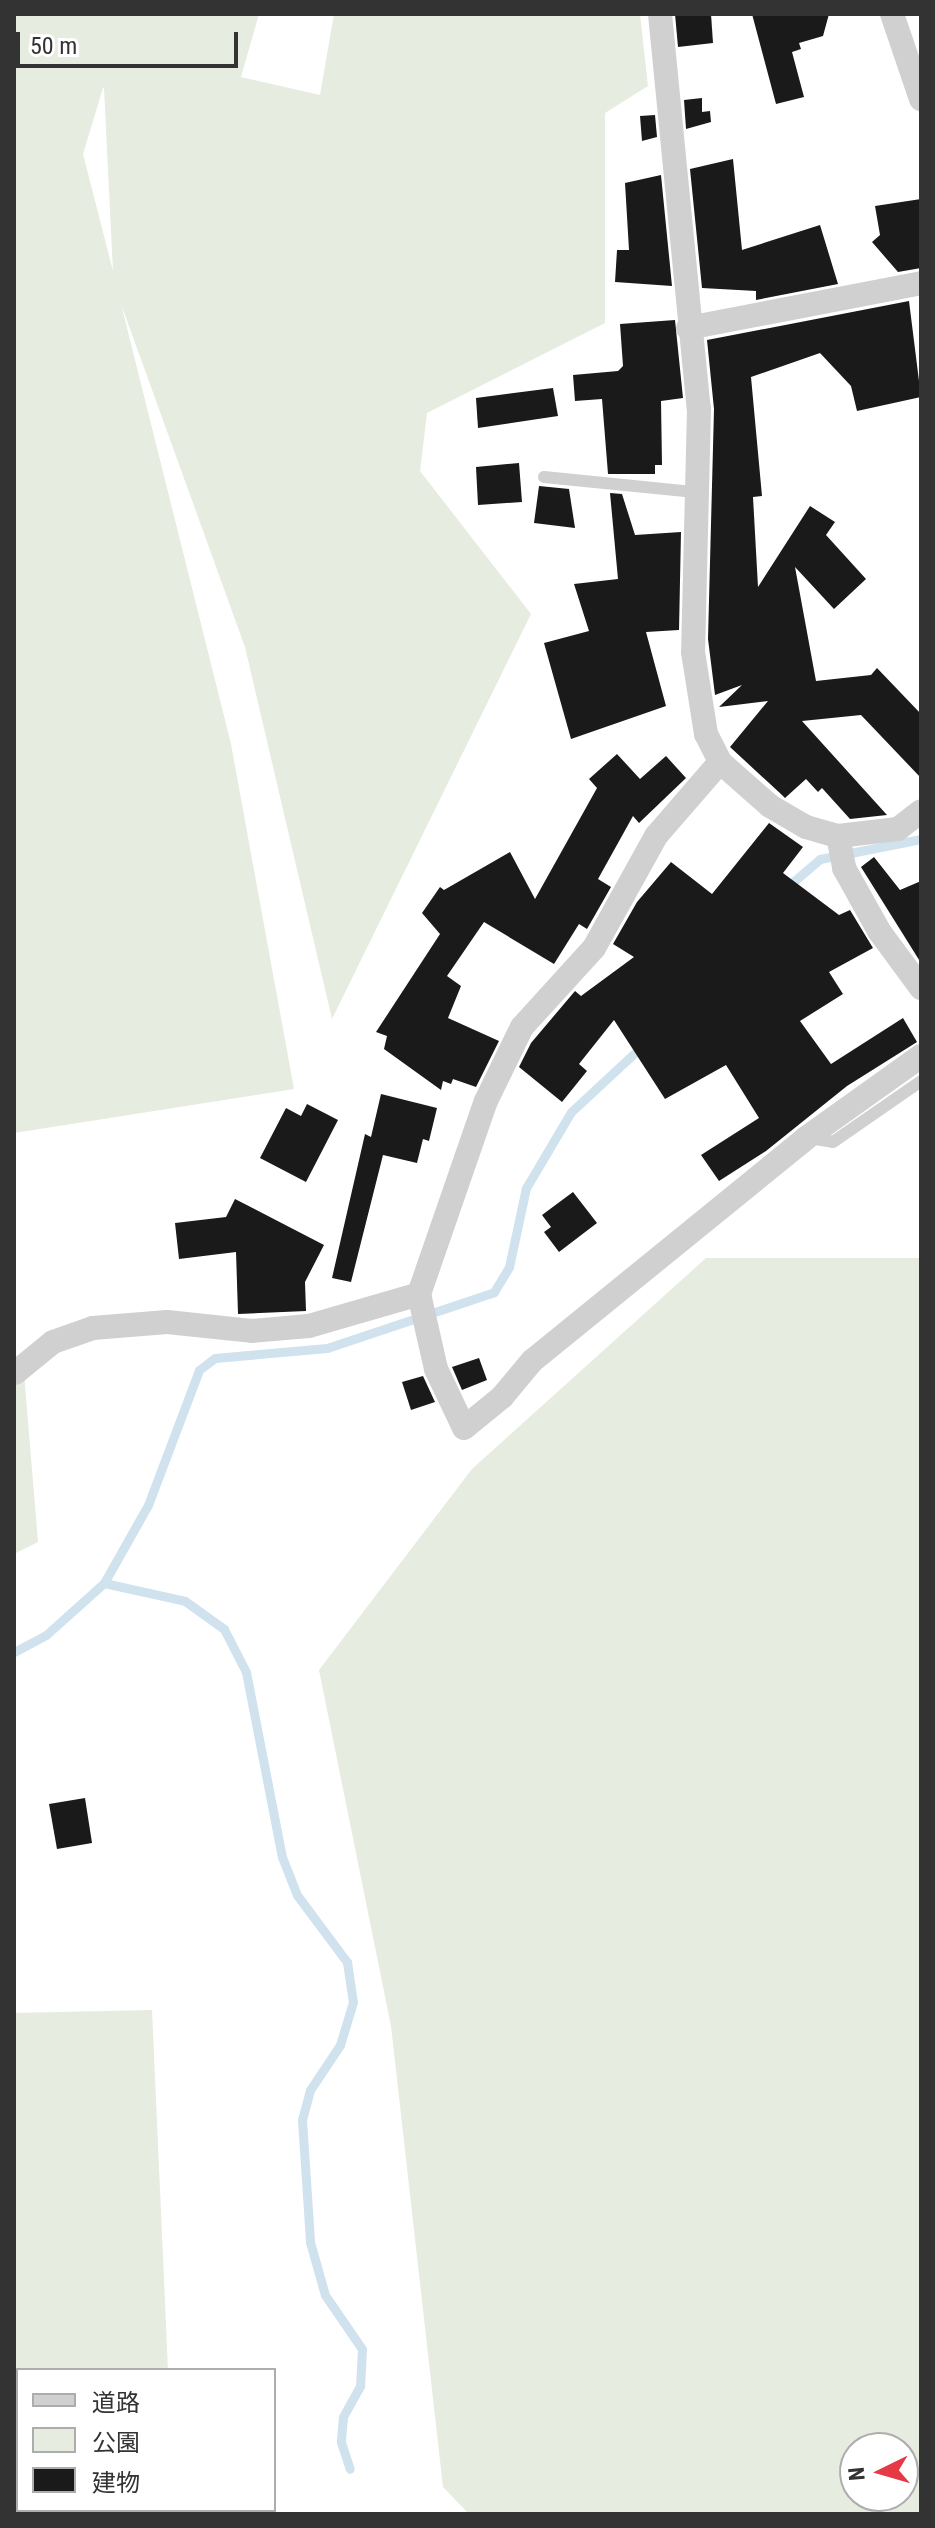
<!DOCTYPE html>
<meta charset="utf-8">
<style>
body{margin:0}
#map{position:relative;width:935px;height:2528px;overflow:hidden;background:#fff;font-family:"Roboto Condensed","Noto Sans JP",sans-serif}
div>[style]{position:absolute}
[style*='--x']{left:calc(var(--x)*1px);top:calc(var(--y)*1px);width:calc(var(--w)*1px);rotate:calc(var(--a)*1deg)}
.green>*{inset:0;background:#e6ecdf}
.stream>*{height:9px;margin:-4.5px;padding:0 4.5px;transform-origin:4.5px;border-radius:4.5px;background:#cfe2ee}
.building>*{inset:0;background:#1a1a1a}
.lane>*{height:12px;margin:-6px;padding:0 6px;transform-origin:6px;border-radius:6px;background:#d0d0d0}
.street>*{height:24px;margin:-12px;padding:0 12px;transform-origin:12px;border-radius:12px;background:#d0d0d0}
span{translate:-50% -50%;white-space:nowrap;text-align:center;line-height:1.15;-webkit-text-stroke:8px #fff;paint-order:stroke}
.frame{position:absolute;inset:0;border:16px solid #333;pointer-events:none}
.legend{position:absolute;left:16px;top:2368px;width:260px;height:144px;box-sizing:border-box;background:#fff;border:2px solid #adadad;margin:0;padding:10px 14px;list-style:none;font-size:24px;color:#333}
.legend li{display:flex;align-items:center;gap:16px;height:40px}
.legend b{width:40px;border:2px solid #adadad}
.north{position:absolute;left:839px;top:2432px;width:80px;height:80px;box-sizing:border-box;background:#fff;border:2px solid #adadad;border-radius:50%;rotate:265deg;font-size:22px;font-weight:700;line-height:32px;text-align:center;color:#333}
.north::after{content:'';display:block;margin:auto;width:28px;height:36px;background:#e63946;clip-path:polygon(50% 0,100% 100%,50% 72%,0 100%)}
.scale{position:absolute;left:16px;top:32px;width:222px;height:36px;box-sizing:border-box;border:4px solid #333;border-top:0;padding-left:10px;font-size:24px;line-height:28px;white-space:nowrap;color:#333;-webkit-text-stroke:6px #fff;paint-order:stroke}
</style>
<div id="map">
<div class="green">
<div style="clip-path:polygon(evenodd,14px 14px,259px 14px,241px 77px,320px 95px,334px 14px,640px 14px,648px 86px,605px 113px,605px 323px,427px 413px,420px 471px,531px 614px,332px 1019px,245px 647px,121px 304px,231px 744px,294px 1089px,14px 1133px,14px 14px,103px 88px,104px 88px,113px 271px,83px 154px,103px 88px)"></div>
<div style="clip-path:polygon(evenodd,706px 1258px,921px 1258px,921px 2514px,469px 2514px,443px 2487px,391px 2026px,319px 1670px,472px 1469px,706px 1258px,903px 2448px,903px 2496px,855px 2496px,855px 2448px,903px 2448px)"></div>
<div style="clip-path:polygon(14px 1371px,24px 1373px,38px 1542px,14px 1554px)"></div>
<div style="clip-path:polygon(152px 2010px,168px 2370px,18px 2370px,18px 2510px,26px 2510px,14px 2514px,14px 2013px)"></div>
</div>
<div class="stream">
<div style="--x:786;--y:888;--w:45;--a:-40.5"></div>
<div style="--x:820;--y:859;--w:103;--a:-11.2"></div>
<div style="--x:104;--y:1583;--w:83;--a:12.5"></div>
<div style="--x:185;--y:1601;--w:48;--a:35.7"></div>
<div style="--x:224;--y:1629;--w:48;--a:62.9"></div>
<div style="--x:246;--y:1672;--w:188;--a:79"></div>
<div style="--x:282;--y:1857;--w:41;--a:68.5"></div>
<div style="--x:297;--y:1895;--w:84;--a:53.3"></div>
<div style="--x:347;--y:1962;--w:40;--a:81.5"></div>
<div style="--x:353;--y:2002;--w:45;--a:106.8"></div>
<div style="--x:340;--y:2045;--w:54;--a:123.7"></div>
<div style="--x:310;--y:2090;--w:31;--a:105"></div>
<div style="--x:302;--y:2120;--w:122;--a:86.2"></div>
<div style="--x:310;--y:2242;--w:55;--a:74.2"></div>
<div style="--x:325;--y:2295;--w:65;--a:55.6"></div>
<div style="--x:362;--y:2349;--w:37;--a:93"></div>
<div style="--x:360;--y:2386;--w:35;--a:119"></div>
<div style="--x:343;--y:2417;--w:25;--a:95"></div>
<div style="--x:341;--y:2442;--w:28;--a:72"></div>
<div style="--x:14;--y:1652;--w:36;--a:-28"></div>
<div style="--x:46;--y:1635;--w:78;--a:-41.9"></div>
<div style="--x:104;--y:1583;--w:90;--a:-60.6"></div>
<div style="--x:148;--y:1505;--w:144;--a:-69.3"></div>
<div style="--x:199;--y:1370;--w:20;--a:-37"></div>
<div style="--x:215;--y:1358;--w:112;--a:-5.1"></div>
<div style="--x:327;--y:1348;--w:176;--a:-18.5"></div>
<div style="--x:494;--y:1292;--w:29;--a:-59"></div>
<div style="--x:509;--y:1267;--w:81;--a:-77.9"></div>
<div style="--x:526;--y:1188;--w:88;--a:-59.4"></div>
<div style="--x:571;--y:1112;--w:97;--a:-42.9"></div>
</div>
<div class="building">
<div style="clip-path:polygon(675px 14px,711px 14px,713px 43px,678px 47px)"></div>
<div style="clip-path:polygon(752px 14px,829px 14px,823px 36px,799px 43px,801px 49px,792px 52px,804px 97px,776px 104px)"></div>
<div style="clip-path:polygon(702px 98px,702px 112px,710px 111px,711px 122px,686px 129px,684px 100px)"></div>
<div style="clip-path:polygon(655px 115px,657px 137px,642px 141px,640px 116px)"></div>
<div style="clip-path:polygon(733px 159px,742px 250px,820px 225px,838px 284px,756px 300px,756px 291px,702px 288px,690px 169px)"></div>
<div style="clip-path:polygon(661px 175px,672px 286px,615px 282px,617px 250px,629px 250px,625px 183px)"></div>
<div style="clip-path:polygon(921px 199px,921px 268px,898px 272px,872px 242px,880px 235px,875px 206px)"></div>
<div style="clip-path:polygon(909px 301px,921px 397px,857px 411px,851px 386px,820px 353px,751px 377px,762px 496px,753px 497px,758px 587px,810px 506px,835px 522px,826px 535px,866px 579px,834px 609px,795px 567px,816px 681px,871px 675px,877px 668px,921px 714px,921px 778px,861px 715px,802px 721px,887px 815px,850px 819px,822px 788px,818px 792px,806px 779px,785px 798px,782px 795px,730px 747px,768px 701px,719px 707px,742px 685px,715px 695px,708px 639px,714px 409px,707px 340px)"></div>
<div style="clip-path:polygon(675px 320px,683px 398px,661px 401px,662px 465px,655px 465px,655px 474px,608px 474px,602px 399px,575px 401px,573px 375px,618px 371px,623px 366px,620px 324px)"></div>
<div style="clip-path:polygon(553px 388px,558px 416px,478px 428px,476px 398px)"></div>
<div style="clip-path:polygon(519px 463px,522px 502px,478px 505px,476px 467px)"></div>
<div style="clip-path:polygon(539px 486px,569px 489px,575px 528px,534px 523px)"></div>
<div style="clip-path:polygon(610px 493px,622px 494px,635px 535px,681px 532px,679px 630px,646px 632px,666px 706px,571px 739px,544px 643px,589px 631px,574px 584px,618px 579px)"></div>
<div style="clip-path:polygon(617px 754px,640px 779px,666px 756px,686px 778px,639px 823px,633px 816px,598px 879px,611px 887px,587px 929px,579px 924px,554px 964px,484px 922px,447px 976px,461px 986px,448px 1018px,499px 1041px,476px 1087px,453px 1079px,451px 1084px,443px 1081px,441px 1090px,384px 1049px,387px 1036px,376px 1032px,440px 934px,422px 913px,440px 887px,444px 890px,510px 852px,535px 899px,597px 788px,589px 779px)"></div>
<div style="clip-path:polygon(769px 823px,803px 847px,783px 873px,839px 915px,850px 910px,873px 948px,829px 972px,843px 994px,800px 1021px,831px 1064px,903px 1018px,917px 1042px,847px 1086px,766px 1151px,719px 1181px,701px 1155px,759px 1118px,726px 1065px,665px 1099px,614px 1020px,579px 1064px,587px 1071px,562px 1102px,519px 1067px,531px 1043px,575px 991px,581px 996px,634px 957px,613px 944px,637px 902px,671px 862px,712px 894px)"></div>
<div style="clip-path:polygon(874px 857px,900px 890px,921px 881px,921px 963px,861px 867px)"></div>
<div style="clip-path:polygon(381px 1094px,437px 1108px,429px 1141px,423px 1139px,417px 1163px,383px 1155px,351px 1282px,332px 1278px,365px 1134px,371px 1137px)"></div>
<div style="clip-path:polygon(307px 1104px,338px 1120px,306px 1182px,260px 1158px,286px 1108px,301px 1116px)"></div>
<div style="clip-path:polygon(573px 1192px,597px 1223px,559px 1252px,544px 1232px,551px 1227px,542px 1215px)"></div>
<div style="clip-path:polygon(235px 1199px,324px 1245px,305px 1282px,306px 1311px,238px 1314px,236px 1252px,179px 1259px,175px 1223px,226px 1217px)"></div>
<div style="clip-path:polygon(479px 1358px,487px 1380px,462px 1390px,452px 1367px)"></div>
<div style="clip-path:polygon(423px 1376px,435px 1402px,411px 1410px,402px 1382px)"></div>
<div style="clip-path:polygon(85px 1798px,92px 1843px,57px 1849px,49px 1804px)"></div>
</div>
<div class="lane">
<div style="--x:544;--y:477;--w:152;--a:5.7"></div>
<div style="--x:809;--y:1138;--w:24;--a:9"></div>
<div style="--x:833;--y:1142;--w:107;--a:-34.7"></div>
</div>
<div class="street">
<div style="--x:660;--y:14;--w:397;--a:84.4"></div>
<div style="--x:699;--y:409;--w:243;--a:91.4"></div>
<div style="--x:693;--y:652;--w:83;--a:81"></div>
<div style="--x:706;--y:734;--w:31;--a:63"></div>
<div style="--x:720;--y:762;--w:67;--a:41.3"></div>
<div style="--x:770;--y:806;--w:42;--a:30.3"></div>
<div style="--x:806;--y:827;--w:33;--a:16"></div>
<div style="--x:838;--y:836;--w:60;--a:-6.7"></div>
<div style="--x:898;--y:829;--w:29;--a:-38"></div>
<div style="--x:892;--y:14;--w:90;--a:71.2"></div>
<div style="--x:688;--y:328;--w:237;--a:-10.9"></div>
<div style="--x:838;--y:836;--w:33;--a:79"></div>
<div style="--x:844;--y:868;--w:72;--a:60.9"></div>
<div style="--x:879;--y:931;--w:71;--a:53.6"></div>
<div style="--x:419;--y:1294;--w:77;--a:77.2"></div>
<div style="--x:436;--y:1369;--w:65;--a:64.6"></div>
<div style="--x:464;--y:1428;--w:49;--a:-39.2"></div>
<div style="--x:502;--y:1397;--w:47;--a:-50.2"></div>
<div style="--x:532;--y:1361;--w:353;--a:-39.1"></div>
<div style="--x:806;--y:1138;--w:141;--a:-35.5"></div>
<div style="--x:15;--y:1373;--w:49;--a:-39.2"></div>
<div style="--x:53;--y:1342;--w:42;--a:-19.3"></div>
<div style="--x:93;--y:1328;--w:74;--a:-4.6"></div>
<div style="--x:167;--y:1322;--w:85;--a:6"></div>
<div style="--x:252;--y:1331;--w:57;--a:-5"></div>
<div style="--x:309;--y:1326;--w:115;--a:-16.2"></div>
<div style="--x:419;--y:1294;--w:204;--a:-70.9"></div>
<div style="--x:486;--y:1101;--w:82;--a:-64.1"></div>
<div style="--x:522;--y:1027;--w:107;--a:-47.7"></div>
<div style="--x:594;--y:948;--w:128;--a:-61"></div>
<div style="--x:656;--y:836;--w:98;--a:-49.1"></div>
</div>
<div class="frame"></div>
<ul class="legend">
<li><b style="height:10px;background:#d0d0d0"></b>道路</li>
<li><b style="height:22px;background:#e6ecdf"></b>公園</li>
<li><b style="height:22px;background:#1a1a1a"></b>建物</li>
</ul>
<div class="north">N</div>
<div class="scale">50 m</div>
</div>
